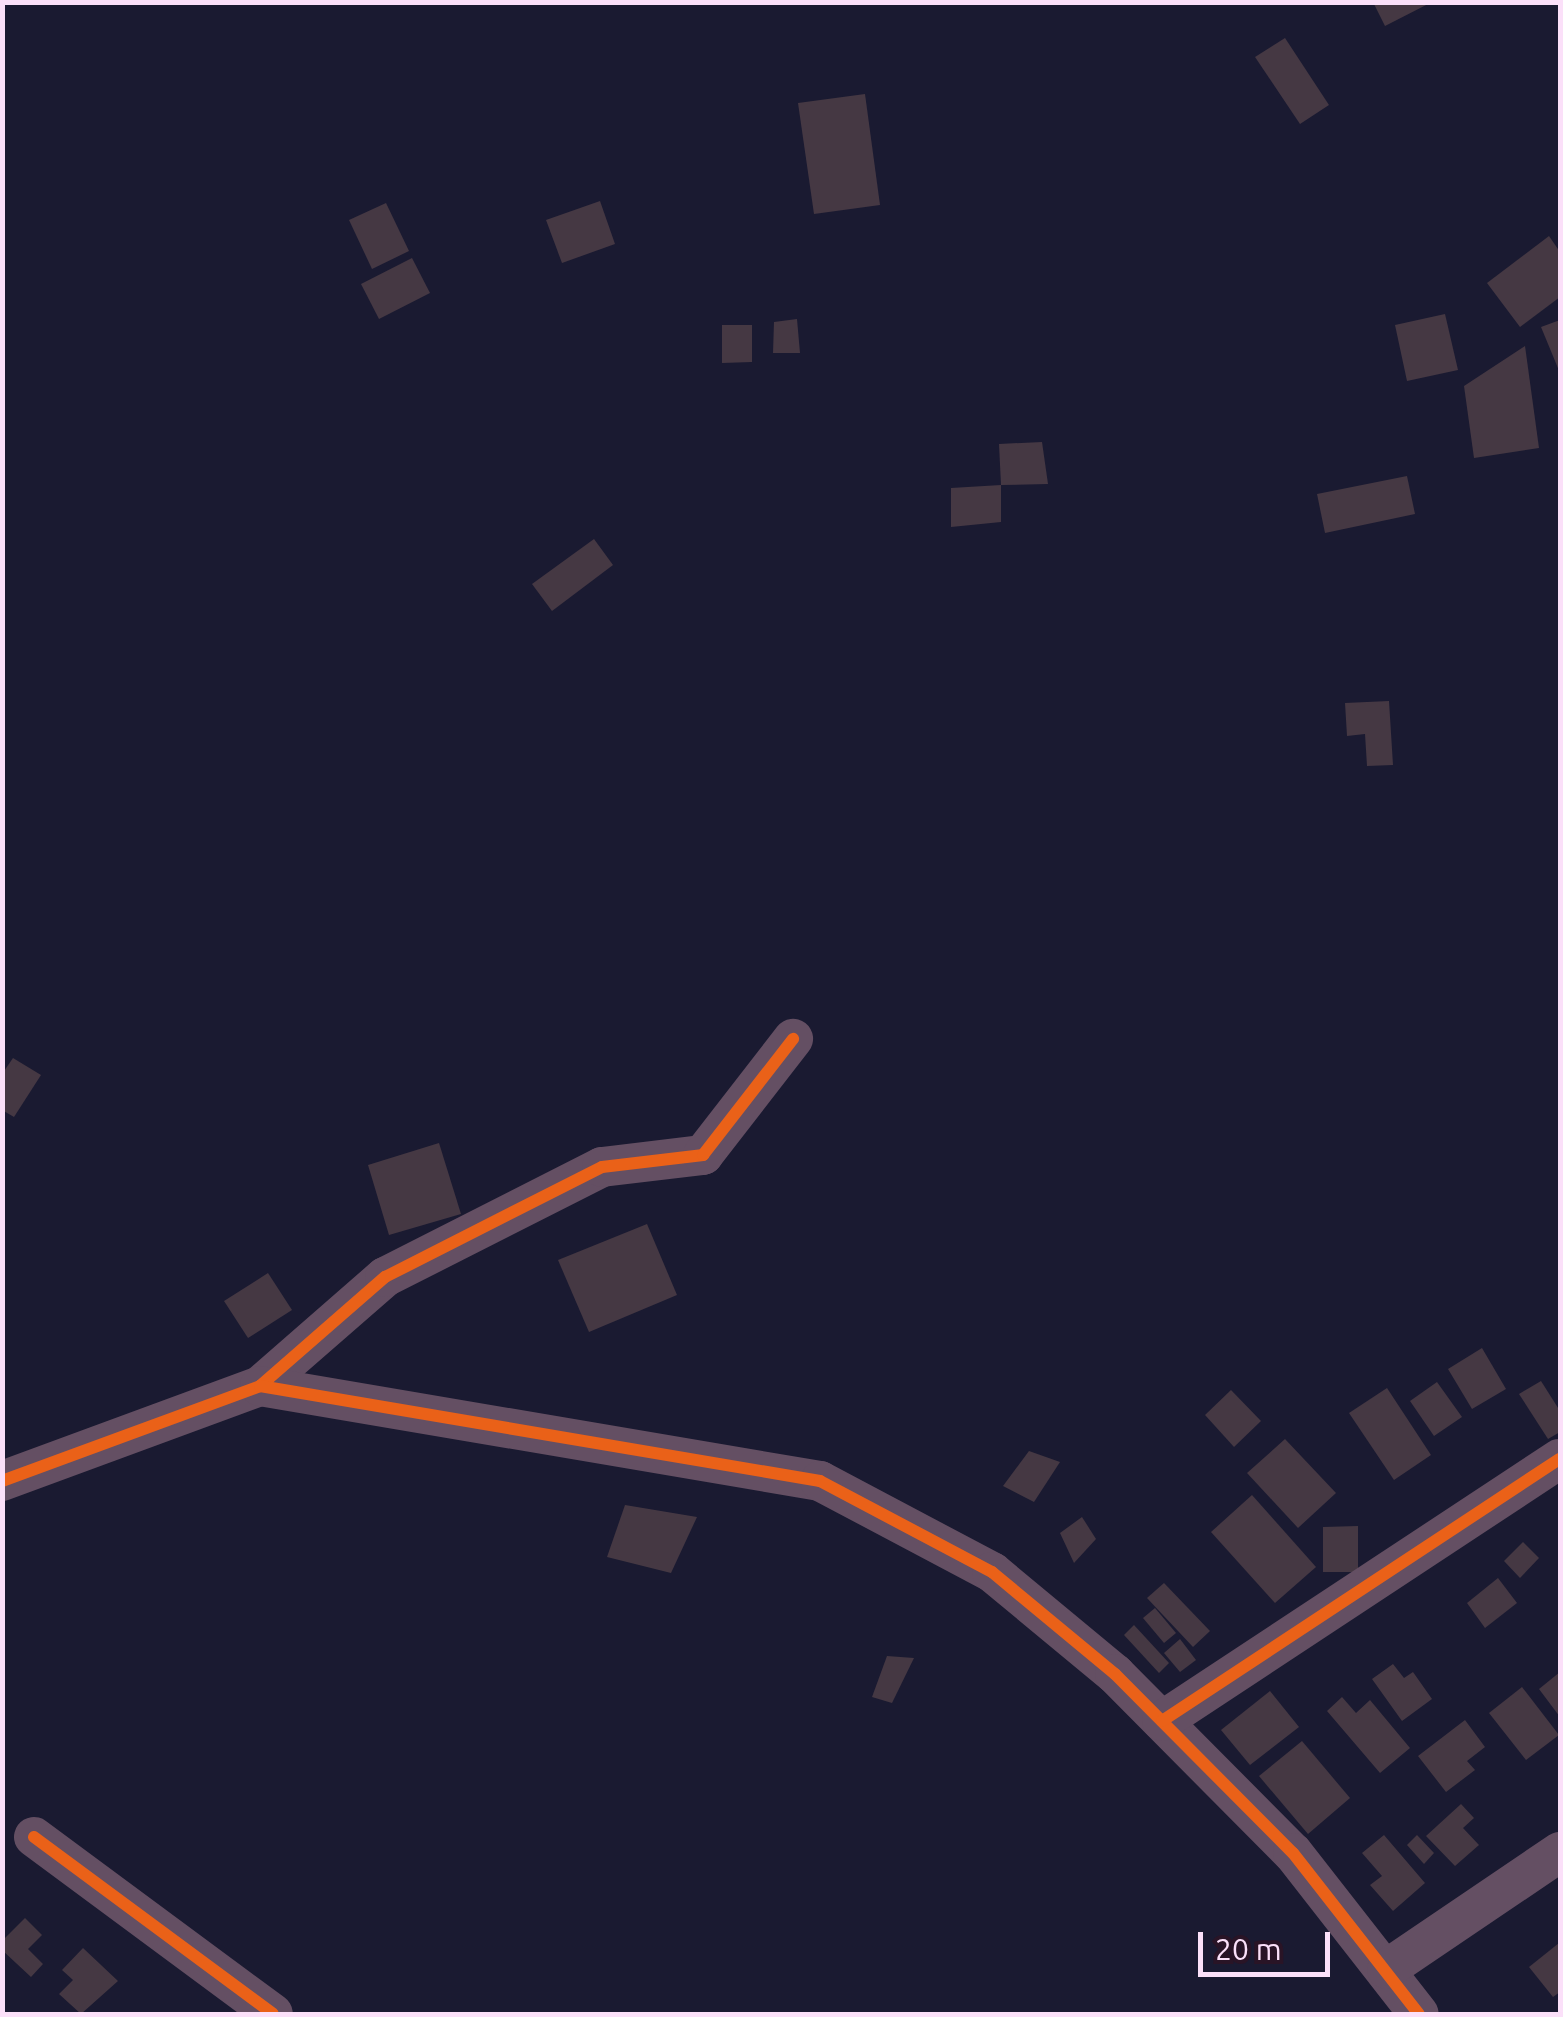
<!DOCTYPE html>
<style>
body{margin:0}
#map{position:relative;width:1563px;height:2017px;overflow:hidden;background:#241922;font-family:Ubuntu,sans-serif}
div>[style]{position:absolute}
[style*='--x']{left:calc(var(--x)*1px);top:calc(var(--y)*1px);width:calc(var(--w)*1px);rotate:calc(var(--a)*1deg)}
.green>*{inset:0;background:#1a1a31}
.building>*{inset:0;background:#453843}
.minor>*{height:40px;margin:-20px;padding:0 20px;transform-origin:20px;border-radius:20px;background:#644f63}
.cycleway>*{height:12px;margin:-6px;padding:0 6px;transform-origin:6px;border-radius:6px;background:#ea6118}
span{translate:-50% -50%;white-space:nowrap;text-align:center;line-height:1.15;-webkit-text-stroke:8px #291426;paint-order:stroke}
.frame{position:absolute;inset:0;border:5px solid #fbe0f9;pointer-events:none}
.scale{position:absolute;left:1198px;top:1932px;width:132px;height:45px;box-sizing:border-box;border:5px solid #fbe0f9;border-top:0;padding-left:12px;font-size:30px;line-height:35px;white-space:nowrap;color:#fbe0f9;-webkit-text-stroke:8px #291426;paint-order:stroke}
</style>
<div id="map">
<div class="green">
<div style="clip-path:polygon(2px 3px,1560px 3px,1560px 2014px,3px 2014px)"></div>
</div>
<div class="building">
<div style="clip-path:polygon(1373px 2px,1432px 2px,1385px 26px)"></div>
<div style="clip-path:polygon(1285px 38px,1329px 105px,1300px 124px,1255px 57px)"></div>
<div style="clip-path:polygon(865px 94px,880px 205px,814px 214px,798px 103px)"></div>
<div style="clip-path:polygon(600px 201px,615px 244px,562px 263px,546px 220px)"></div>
<div style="clip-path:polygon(386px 203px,409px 251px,372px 269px,349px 220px)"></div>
<div style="clip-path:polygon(1549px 236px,1560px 252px,1560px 297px,1520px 327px,1487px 283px)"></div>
<div style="clip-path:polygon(412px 258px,430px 293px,379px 319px,361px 284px)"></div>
<div style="clip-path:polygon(1445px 314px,1458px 370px,1407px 381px,1395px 325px)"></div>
<div style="clip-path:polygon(797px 319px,800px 353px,773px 353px,774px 322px)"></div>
<div style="clip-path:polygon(1560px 320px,1560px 373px,1541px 327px)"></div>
<div style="clip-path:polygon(722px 325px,752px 325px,752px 362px,722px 363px)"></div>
<div style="clip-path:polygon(1525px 346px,1539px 448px,1474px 458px,1464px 386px)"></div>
<div style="clip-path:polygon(1042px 442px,1048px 484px,1001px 485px,999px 444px)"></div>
<div style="clip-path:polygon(1407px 476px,1415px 514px,1325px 533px,1317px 494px)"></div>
<div style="clip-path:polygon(1001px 485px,1001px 522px,951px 527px,951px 488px)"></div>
<div style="clip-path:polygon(594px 539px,613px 565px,552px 611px,532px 584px)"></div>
<div style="clip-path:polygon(1389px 701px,1393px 765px,1367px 766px,1365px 734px,1347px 736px,1345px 703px)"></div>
<div style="clip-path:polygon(13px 1058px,41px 1075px,14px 1117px,2px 1110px,2px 1074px)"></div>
<div style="clip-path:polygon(439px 1143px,461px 1214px,389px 1235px,368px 1165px)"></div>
<div style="clip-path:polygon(647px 1224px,677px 1295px,589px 1332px,558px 1260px)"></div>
<div style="clip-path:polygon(268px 1273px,292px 1310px,248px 1338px,224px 1301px)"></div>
<div style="clip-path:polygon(1482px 1348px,1506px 1389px,1472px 1409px,1448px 1369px)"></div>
<div style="clip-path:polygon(1541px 1381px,1560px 1411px,1560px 1432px,1548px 1439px,1519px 1394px)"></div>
<div style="clip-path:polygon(1437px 1382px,1462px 1417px,1434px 1436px,1410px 1401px)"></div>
<div style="clip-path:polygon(1387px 1388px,1431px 1455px,1394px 1480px,1349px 1413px)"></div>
<div style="clip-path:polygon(1231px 1390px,1261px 1421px,1234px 1447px,1205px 1415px)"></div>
<div style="clip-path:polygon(1285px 1439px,1336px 1493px,1298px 1528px,1247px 1473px)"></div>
<div style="clip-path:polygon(1029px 1451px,1060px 1462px,1034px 1502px,1003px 1486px)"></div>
<div style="clip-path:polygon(1252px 1495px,1316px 1567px,1275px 1603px,1211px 1532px)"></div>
<div style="clip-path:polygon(625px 1505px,697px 1517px,671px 1573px,607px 1557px)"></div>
<div style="clip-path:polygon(1082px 1517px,1096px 1539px,1074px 1563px,1060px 1533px)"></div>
<div style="clip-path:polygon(1358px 1526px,1358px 1572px,1323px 1572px,1323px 1527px)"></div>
<div style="clip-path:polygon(1523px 1542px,1539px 1558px,1520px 1578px,1504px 1561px)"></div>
<div style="clip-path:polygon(1498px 1578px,1517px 1603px,1485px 1628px,1467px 1603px)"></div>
<div style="clip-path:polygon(1164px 1583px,1210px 1631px,1193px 1647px,1147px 1598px)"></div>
<div style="clip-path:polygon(1155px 1608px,1176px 1633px,1164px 1643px,1143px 1618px)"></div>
<div style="clip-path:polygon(1134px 1625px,1169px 1663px,1159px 1673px,1124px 1635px)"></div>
<div style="clip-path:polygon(1180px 1639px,1196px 1660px,1180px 1672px,1164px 1653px)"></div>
<div style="clip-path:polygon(887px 1656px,914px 1658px,892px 1703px,872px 1697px)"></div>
<div style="clip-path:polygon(1393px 1664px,1404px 1678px,1413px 1672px,1432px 1699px,1402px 1721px,1372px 1679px)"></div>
<div style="clip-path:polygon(1560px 1672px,1560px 1717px,1539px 1689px)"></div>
<div style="clip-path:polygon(1522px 1687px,1559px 1735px,1526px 1760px,1489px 1713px)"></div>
<div style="clip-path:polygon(1270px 1691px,1299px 1727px,1250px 1765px,1221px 1730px)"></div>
<div style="clip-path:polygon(1342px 1697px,1356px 1713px,1370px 1700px,1410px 1748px,1380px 1773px,1327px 1711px)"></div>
<div style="clip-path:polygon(1465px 1720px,1485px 1747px,1467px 1761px,1475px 1770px,1446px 1792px,1418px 1756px)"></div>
<div style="clip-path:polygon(1302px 1741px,1350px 1798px,1308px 1834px,1259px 1776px)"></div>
<div style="clip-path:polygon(1461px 1804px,1474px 1818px,1463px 1828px,1479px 1845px,1455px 1866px,1426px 1836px)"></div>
<div style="clip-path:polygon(1384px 1835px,1425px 1883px,1393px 1911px,1370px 1885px,1382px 1876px,1362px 1853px)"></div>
<div style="clip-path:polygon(1417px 1835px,1434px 1853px,1424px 1864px,1407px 1845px)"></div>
<div style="clip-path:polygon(25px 1918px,42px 1935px,28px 1949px,43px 1964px,31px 1977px,2px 1950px,2px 1941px)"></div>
<div style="clip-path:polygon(1559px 1943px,1560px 1992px,1553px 1997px,1529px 1967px)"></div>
<div style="clip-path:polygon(83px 1948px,118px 1981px,81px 2014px,59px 1994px,73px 1980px,62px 1970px)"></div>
</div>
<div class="minor">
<div style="--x:260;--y:1386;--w:166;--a:-41.1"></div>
<div style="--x:385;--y:1277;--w:243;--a:-26.9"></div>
<div style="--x:602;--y:1167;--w:102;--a:-6.8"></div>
<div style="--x:703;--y:1155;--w:147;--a:-52.2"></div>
<div style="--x:2;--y:1481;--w:275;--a:-20.2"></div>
<div style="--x:260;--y:1386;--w:568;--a:9.63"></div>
<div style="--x:820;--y:1481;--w:195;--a:27.9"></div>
<div style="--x:992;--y:1572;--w:160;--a:39.7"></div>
<div style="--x:1115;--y:1674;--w:252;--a:45.2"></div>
<div style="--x:1293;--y:1853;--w:204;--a:52"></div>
<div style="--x:1162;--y:1721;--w:476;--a:-33.4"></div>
<div style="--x:34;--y:1837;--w:297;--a:36.5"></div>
<div style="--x:1387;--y:1969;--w:209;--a:-34.1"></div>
</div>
<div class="cycleway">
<div style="--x:260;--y:1386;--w:166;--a:-41.1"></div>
<div style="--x:385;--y:1277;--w:243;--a:-26.9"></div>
<div style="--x:602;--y:1167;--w:102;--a:-6.8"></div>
<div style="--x:703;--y:1155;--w:147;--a:-52.2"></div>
<div style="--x:2;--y:1481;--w:275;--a:-20.2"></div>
<div style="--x:260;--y:1386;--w:568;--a:9.63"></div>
<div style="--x:820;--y:1481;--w:195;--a:27.9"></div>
<div style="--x:992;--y:1572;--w:160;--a:39.7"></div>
<div style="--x:1115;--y:1674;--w:252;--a:45.2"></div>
<div style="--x:1293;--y:1853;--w:204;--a:52"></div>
<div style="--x:1162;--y:1721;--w:476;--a:-33.4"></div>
<div style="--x:34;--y:1837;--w:297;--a:36.5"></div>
</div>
<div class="frame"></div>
<div class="scale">20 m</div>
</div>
